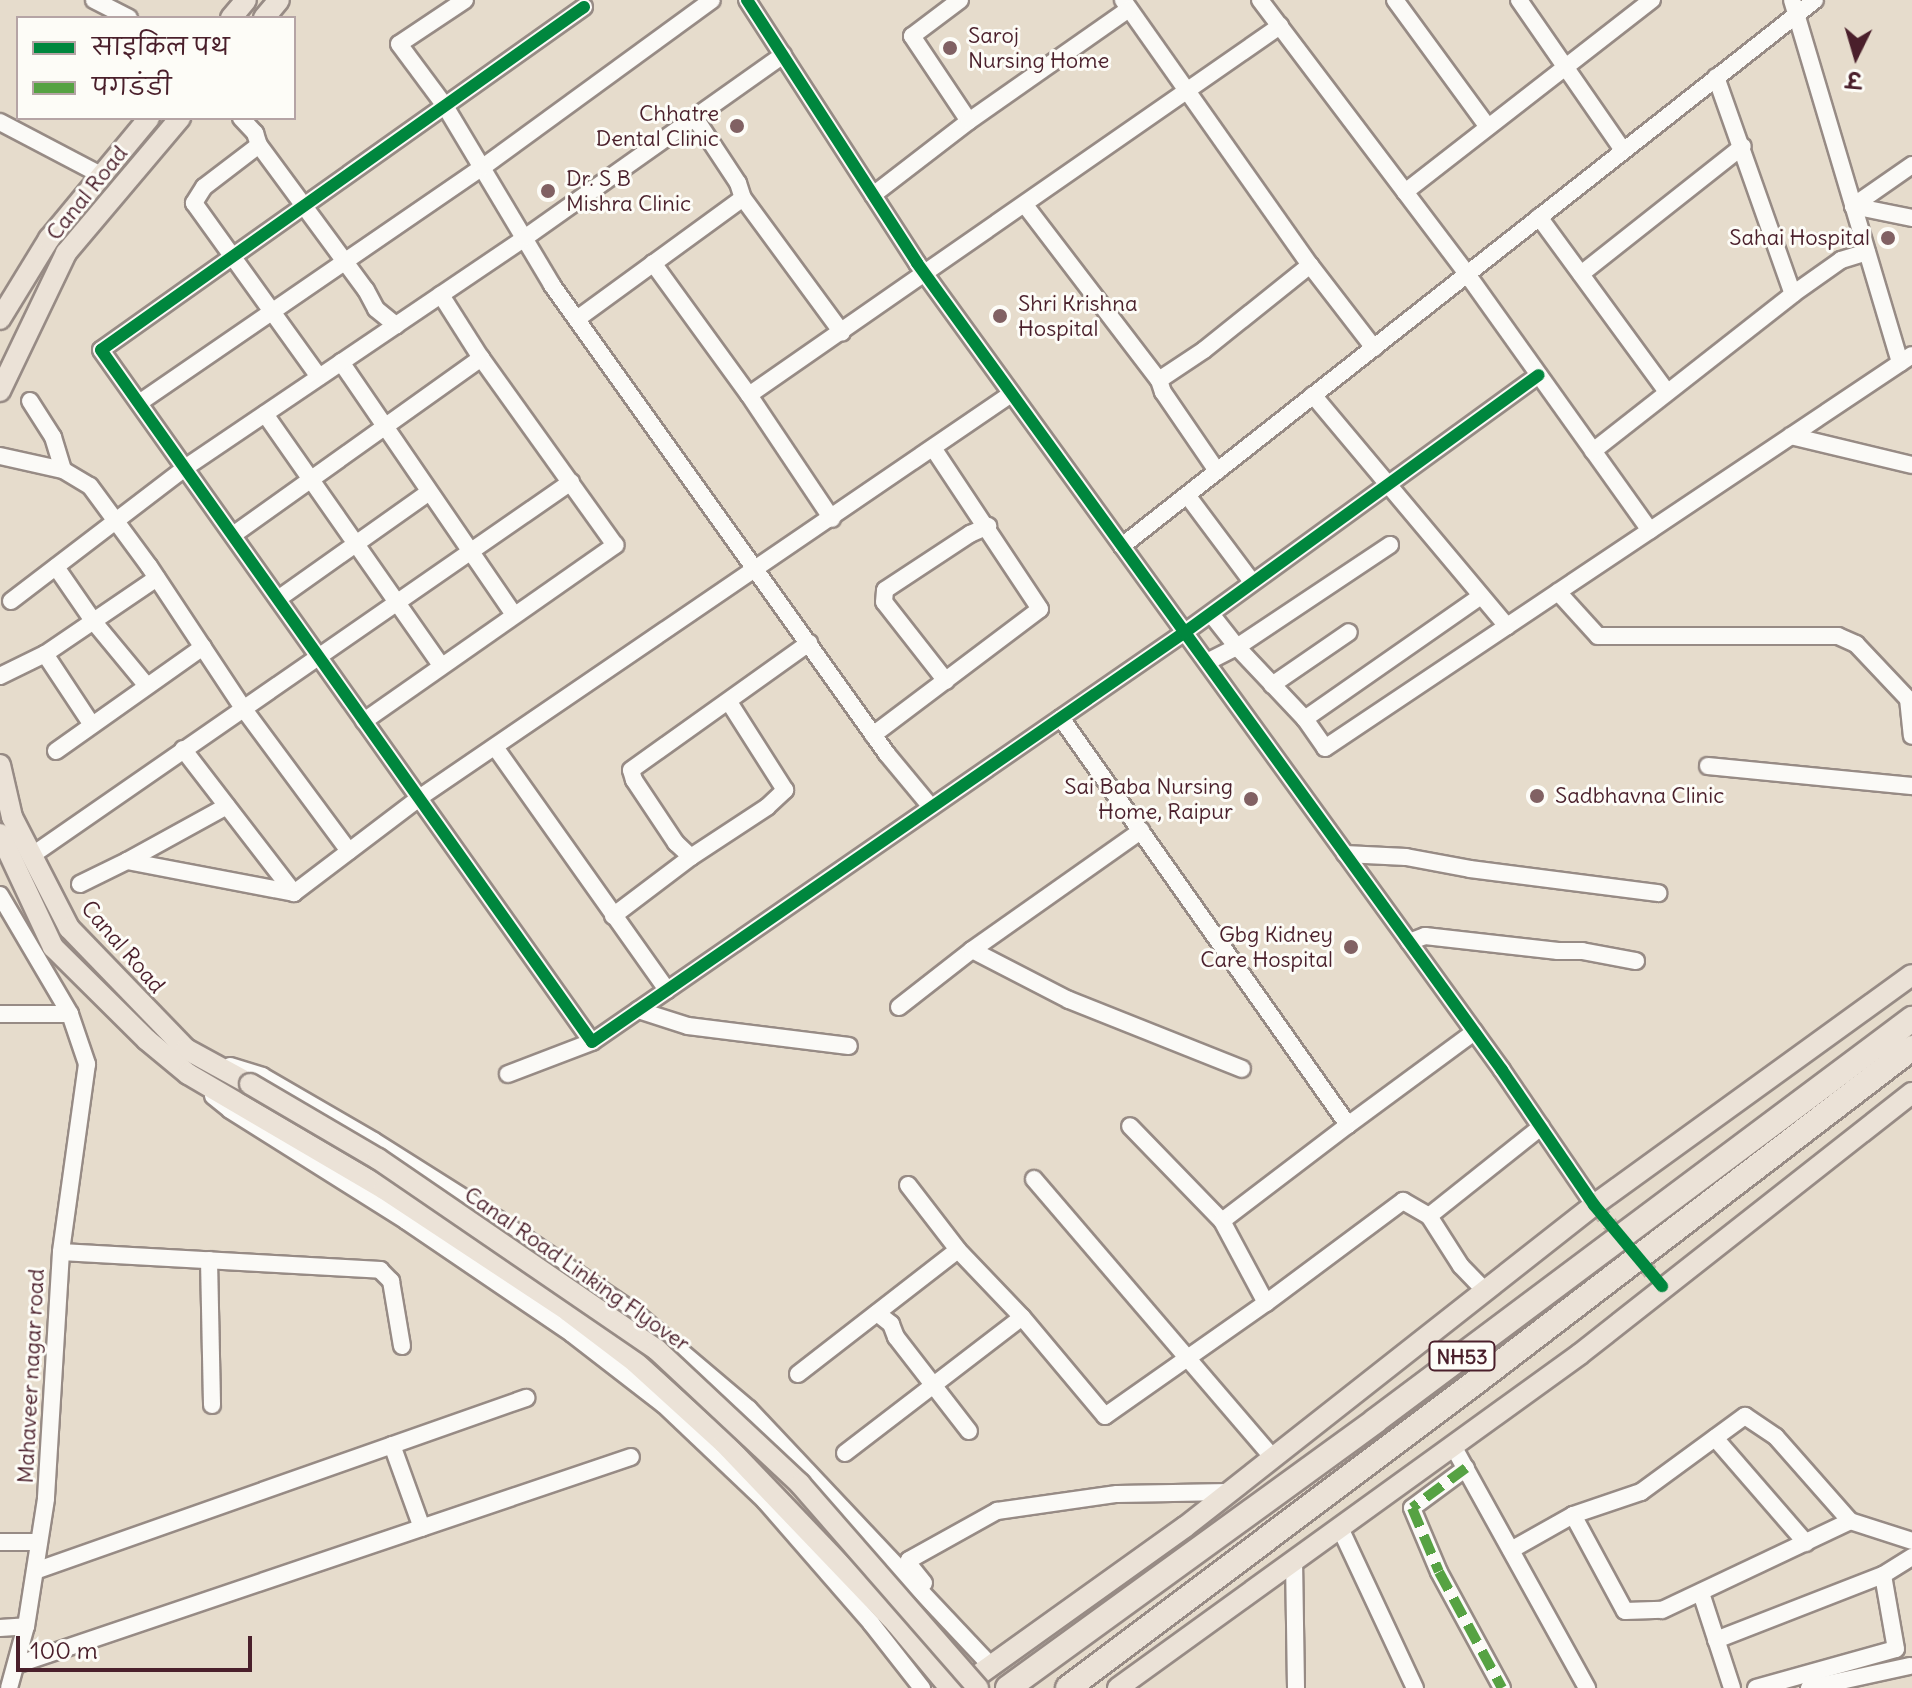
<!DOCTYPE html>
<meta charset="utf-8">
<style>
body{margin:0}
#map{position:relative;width:1912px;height:1688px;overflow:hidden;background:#e6dccc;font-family:Delius,"Playpen Sans Deva",sans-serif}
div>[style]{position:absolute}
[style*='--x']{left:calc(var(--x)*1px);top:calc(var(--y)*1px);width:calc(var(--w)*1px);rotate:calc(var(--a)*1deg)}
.minor-tunnel>*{height:16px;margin-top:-8px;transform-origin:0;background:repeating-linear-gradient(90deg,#c7b6ac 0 16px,transparent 0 24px)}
.roads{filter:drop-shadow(2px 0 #978b85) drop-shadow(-2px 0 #978b85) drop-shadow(0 2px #978b85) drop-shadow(0 -2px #978b85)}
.minor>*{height:16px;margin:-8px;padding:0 8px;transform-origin:8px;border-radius:8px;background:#fbfaf7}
.major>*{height:20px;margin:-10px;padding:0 10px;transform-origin:10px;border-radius:10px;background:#ebe2d7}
.highway>*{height:24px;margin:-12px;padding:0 12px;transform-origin:12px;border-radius:12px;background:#ebe2d7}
.bridges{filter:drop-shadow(2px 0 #978b85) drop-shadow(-2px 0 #978b85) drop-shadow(0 2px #978b85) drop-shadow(0 -2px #978b85)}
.major-bridge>*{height:20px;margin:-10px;padding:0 10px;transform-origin:10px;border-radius:10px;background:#ebe2d7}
.quiet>*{height:10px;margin-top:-5px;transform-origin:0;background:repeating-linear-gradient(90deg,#56a243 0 20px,transparent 0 30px)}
.cycleway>*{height:12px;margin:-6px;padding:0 6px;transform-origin:6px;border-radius:6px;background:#00873e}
.dots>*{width:22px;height:22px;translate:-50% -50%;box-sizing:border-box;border:4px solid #fdfcf7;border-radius:50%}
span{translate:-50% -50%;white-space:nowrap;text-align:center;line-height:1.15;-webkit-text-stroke:6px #fdfcf7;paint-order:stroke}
.shield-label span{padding:2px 6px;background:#fdfcf7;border:2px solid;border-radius:6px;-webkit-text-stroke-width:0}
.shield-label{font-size:20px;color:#4a1f2b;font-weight:700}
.poi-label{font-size:22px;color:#4a1f2b}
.left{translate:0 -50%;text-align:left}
.right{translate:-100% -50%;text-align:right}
.street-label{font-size:22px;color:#4a1f2b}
.legend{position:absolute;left:16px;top:16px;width:280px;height:104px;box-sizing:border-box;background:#fdfcf7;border:2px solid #b5a4a5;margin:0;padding:10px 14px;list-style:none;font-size:24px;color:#4a1f2b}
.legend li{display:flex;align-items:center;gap:16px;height:40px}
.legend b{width:40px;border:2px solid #b5a4a5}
.north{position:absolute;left:1816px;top:16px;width:80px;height:80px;-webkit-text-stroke:6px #fdfcf7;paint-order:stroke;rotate:185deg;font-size:22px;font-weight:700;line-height:32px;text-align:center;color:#4a1f2b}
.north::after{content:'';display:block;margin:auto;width:28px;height:36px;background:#4a1f2b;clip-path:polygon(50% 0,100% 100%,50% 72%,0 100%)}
.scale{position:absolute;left:16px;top:1636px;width:236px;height:36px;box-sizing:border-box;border:4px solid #4a1f2b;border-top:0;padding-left:10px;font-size:24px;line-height:28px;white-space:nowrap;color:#4a1f2b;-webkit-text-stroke:6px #fdfcf7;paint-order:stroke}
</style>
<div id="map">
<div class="minor-tunnel">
<div style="--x:1594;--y:1205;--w:106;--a:50"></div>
</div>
<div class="roads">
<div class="minor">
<div style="--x:94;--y:0;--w:39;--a:27"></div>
<div style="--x:465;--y:0;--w:79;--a:146.3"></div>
<div style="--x:399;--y:44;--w:77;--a:53.4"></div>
<div style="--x:445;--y:106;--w:209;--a:59.1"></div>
<div style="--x:552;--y:285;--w:576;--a:54.46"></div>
<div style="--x:887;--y:754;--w:69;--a:50.3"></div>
<div style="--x:747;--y:0;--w:313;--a:57.1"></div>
<div style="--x:917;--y:263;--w:997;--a:54.06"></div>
<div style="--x:1502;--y:1070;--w:163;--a:55.7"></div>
<div style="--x:960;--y:0;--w:60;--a:143.1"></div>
<div style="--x:912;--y:36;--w:102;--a:56.2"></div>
<div style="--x:1123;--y:0;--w:324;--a:54.8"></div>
<div style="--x:1310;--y:265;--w:105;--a:52.4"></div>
<div style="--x:1260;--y:0;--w:343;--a:52.9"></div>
<div style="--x:1467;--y:274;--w:315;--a:54.5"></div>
<div style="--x:1395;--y:0;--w:157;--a:53.8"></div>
<div style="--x:1519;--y:0;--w:183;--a:55.3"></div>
<div style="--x:1792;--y:0;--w:379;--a:73.4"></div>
<div style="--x:584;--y:7;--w:592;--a:144.62"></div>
<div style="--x:101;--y:350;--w:848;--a:54.64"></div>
<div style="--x:592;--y:1042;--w:721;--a:-34.66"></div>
<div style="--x:1185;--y:632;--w:437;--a:-36"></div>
<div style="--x:1716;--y:77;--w:230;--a:70.5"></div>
<div style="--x:241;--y:118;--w:21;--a:47"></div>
<div style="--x:255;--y:133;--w:13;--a:72"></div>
<div style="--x:259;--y:145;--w:180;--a:53.6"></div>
<div style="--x:366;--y:290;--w:21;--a:62"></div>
<div style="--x:376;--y:309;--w:26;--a:39"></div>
<div style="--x:695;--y:118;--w:78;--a:56.5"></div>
<div style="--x:738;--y:183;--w:16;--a:72"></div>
<div style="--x:743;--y:198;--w:167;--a:53.7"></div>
<div style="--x:0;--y:122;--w:114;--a:27.7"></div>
<div style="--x:259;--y:145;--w:69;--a:142.6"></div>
<div style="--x:204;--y:187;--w:19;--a:122"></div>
<div style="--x:194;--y:203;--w:214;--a:54.3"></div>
<div style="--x:1912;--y:165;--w:72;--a:145.2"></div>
<div style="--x:1853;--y:206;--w:60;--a:11.5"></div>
<div style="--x:1405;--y:192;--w:313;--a:-37.9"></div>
<div style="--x:873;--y:195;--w:121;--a:-37.6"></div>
<div style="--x:969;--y:121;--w:195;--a:-35"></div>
<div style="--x:1025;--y:205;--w:220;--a:52.6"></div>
<div style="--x:1159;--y:380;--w:13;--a:72"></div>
<div style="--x:1163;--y:392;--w:96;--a:55.6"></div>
<div style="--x:1539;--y:217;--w:217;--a:53.8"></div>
<div style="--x:653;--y:263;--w:163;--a:54"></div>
<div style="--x:749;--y:395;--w:149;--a:56.2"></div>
<div style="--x:1581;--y:274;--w:206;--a:-38.3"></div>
<div style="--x:577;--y:319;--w:205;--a:-36.1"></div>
<div style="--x:341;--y:362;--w:306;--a:55.6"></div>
<div style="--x:1159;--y:380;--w:54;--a:-33.7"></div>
<div style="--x:1204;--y:350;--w:136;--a:-38.7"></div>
<div style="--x:749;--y:395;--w:647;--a:-34.8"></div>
<div style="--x:1313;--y:395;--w:302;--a:50"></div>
<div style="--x:30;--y:401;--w:43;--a:57.4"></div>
<div style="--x:53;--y:437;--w:34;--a:73"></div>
<div style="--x:139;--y:403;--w:417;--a:-34.5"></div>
<div style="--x:483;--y:167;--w:283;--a:-36.1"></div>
<div style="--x:265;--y:414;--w:307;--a:55"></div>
<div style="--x:1791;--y:436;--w:124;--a:13.5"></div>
<div style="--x:1593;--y:451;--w:254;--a:-38.1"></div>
<div style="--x:1793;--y:294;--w:59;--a:-35.3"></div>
<div style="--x:1841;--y:260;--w:27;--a:-17"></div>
<div style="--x:0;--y:456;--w:65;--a:12.5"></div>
<div style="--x:63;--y:470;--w:31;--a:31"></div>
<div style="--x:90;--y:486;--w:99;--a:53.6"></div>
<div style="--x:149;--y:566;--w:170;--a:56.5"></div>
<div style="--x:243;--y:708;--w:178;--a:53.5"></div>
<div style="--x:1187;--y:495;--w:109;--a:53.2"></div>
<div style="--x:233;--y:535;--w:305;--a:-35.5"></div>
<div style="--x:1122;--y:546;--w:882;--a:-38.23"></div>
<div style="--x:56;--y:567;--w:67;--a:55.4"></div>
<div style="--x:94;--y:622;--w:83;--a:50.4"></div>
<div style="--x:1558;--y:592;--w:59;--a:47.7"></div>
<div style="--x:1598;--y:636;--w:240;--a:0"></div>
<div style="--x:1838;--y:636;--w:20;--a:24"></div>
<div style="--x:1856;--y:644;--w:76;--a:46.6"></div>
<div style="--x:1908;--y:699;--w:37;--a:84"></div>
<div style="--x:1481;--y:596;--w:215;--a:145.1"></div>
<div style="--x:1305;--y:719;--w:35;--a:55"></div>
<div style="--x:1325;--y:748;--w:706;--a:-33.8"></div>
<div style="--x:278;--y:599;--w:185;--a:-35.3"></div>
<div style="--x:11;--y:601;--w:219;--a:-37.4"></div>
<div style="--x:185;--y:468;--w:412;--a:-34.1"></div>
<div style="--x:526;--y:237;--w:315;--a:-35.3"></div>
<div style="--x:1211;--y:614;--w:42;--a:51.8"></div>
<div style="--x:1237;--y:647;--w:184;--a:-33.7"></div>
<div style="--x:45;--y:654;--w:85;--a:56.5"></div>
<div style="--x:1207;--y:662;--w:34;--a:-27"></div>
<div style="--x:1237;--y:647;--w:99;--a:46.6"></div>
<div style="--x:0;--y:676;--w:50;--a:-26.1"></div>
<div style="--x:45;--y:654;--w:135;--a:-34.2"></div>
<div style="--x:946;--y:681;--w:100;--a:-128.1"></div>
<div style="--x:884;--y:602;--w:12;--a:-85"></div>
<div style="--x:885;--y:590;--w:102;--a:-33.4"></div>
<div style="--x:970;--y:534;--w:20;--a:-24"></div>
<div style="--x:1272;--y:685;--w:93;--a:-34.5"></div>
<div style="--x:1061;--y:718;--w:498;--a:54.8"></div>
<div style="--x:1348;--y:1125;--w:158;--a:142.7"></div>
<div style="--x:1222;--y:1221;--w:132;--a:-134.1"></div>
<div style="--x:364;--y:721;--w:307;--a:-35"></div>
<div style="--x:615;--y:545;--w:230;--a:-125.6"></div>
<div style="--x:481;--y:358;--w:75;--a:-122.4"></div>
<div style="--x:873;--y:735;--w:209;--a:-37"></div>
<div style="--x:1040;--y:609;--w:193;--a:-123.6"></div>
<div style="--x:495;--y:747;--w:298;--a:54.7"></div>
<div style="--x:183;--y:749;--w:182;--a:52.4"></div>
<div style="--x:56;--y:751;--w:180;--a:-35.3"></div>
<div style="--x:1708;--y:766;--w:205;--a:5.6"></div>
<div style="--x:1345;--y:854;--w:61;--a:2.8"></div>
<div style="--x:1406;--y:857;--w:65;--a:10.6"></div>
<div style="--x:1470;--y:869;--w:190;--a:7.3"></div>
<div style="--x:31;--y:856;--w:657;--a:-34.71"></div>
<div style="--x:691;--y:857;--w:21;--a:-137"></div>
<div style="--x:676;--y:843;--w:76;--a:-123.7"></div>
<div style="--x:634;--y:780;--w:10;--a:-107"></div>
<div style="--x:631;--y:770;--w:219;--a:-35.5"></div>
<div style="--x:127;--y:861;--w:114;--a:-28.8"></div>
<div style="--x:80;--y:884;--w:52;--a:-26.1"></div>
<div style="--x:127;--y:861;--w:170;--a:10.8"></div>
<div style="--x:294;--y:893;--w:157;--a:-37.2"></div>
<div style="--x:419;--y:798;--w:717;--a:-34.31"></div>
<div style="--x:0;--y:895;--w:138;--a:59.5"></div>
<div style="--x:70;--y:1014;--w:53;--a:71.2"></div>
<div style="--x:87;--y:1064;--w:190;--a:97.9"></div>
<div style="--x:61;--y:1252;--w:247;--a:93.5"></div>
<div style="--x:46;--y:1499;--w:129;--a:98.9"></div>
<div style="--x:26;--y:1626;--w:64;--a:105.3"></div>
<div style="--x:613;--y:916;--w:98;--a:-37.1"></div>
<div style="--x:691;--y:857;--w:91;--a:-33.3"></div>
<div style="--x:767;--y:807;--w:25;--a:-43"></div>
<div style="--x:785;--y:790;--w:104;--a:-122.5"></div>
<div style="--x:1409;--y:942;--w:17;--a:-21"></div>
<div style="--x:1425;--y:936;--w:134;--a:6.4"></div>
<div style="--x:1558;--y:951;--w:24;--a:0"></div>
<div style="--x:1582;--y:951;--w:55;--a:10.5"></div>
<div style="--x:972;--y:950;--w:109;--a:27.3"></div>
<div style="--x:1069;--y:1000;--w:186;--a:21.7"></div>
<div style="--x:899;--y:1007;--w:93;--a:-38"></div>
<div style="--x:972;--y:950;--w:207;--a:-35.2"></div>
<div style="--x:638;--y:1010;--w:52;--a:17.7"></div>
<div style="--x:688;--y:1026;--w:162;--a:7.1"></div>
<div style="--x:0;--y:1014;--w:70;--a:0"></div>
<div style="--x:230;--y:1066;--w:34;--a:17"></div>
<div style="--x:262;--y:1076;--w:129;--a:30.1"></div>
<div style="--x:374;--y:1141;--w:148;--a:32.3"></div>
<div style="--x:499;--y:1220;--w:167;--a:34.3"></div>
<div style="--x:637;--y:1314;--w:147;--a:40.3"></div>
<div style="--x:749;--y:1409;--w:352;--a:46.7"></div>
<div style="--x:508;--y:1074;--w:90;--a:-20.9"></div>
<div style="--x:213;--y:1096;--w:22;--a:39"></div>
<div style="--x:230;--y:1110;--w:208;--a:32.2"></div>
<div style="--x:406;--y:1221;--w:201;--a:34.2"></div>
<div style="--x:572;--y:1334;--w:116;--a:37.7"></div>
<div style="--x:664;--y:1405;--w:139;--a:43.5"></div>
<div style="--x:765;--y:1501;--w:162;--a:49"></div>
<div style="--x:871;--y:1623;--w:83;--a:51.9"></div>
<div style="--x:1348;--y:1125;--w:157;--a:-36.4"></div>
<div style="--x:1034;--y:1179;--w:367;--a:49.4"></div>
<div style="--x:908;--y:1185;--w:82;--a:52.4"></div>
<div style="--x:958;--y:1250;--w:93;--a:46.3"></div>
<div style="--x:1429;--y:1216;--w:143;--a:-38.5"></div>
<div style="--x:61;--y:1252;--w:320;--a:3.2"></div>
<div style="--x:380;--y:1270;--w:16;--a:45"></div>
<div style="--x:391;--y:1281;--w:66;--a:80.4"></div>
<div style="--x:209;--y:1260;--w:145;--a:88.8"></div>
<div style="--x:1266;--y:1303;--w:171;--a:-36.7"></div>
<div style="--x:1403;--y:1201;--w:30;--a:30"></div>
<div style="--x:1429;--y:1216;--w:59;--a:57.4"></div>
<div style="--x:1461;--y:1266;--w:35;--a:46"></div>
<div style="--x:877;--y:1313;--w:18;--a:38"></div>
<div style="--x:891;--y:1324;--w:14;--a:69"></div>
<div style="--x:896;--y:1337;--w:119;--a:52.2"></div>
<div style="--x:798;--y:1374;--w:202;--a:-37.8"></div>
<div style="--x:1715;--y:1438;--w:139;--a:49.1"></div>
<div style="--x:392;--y:1445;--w:88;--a:70.1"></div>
<div style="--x:1453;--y:1446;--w:277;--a:61"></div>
<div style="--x:845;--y:1453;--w:223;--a:-37.5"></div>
<div style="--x:1022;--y:1317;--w:129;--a:50"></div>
<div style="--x:1105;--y:1416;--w:197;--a:-35.1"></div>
<div style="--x:1266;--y:1303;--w:93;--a:-118.2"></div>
<div style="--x:1466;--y:1468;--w:67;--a:143.5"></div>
<div style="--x:1412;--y:1508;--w:69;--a:67.1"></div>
<div style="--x:1439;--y:1572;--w:132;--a:61.5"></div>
<div style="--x:1573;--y:1515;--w:109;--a:61.6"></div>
<div style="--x:1625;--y:1611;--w:37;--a:-2"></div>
<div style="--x:1662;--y:1610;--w:208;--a:-25.3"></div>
<div style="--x:1340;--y:1528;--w:177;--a:64.9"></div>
<div style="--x:0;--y:1542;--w:39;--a:0"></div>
<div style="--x:1511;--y:1550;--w:71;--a:-29.4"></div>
<div style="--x:1573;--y:1515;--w:72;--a:-18.7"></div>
<div style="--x:1641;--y:1492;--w:129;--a:-36.2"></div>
<div style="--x:1745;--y:1416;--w:37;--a:34"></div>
<div style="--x:1776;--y:1437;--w:112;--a:48.6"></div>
<div style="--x:1850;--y:1521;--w:65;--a:17.9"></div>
<div style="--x:1294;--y:1560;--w:128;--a:89.1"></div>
<div style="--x:35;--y:1571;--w:521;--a:-19.41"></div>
<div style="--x:924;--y:1583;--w:22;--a:-129"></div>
<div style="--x:910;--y:1566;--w:6;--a:-99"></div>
<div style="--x:909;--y:1560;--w:101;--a:-29.1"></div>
<div style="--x:997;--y:1511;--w:121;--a:-8.1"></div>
<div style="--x:1117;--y:1494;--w:112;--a:-1"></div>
<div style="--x:1701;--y:1593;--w:100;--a:71.9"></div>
<div style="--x:0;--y:1628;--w:26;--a:-4"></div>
<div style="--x:1716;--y:1640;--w:179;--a:-21.3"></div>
<div style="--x:16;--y:1665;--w:649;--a:-18.69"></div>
<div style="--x:1756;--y:1688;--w:145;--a:-15.6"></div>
<div style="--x:1896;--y:1649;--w:75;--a:-100"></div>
<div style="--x:1883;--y:1575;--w:34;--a:-32"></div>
<div style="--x:1809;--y:1688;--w:103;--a:-12.3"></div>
</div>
<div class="major">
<div style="--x:231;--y:18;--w:23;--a:-50"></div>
<div style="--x:264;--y:18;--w:23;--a:-50"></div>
<div style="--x:0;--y:319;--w:94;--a:-58.5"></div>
<div style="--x:49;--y:239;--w:157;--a:-50.4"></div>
<div style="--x:0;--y:391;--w:153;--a:-64.4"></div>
<div style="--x:66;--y:253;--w:177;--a:-49.8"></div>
<div style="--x:0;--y:765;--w:53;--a:77"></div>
<div style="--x:12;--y:817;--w:125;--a:62.8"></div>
<div style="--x:69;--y:928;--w:168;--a:46"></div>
<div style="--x:186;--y:1049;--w:73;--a:28.7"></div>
<div style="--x:0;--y:834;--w:125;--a:64.9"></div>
<div style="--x:53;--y:947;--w:132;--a:44.7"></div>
<div style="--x:147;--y:1040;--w:53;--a:39.7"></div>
<div style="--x:188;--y:1074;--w:227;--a:30.4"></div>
<div style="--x:384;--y:1189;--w:221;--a:33.5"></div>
<div style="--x:568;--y:1311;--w:84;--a:37.3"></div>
<div style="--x:635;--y:1362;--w:120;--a:42.3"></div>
<div style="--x:724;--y:1443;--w:249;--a:46.3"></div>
<div style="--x:896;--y:1623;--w:85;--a:50.3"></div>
<div style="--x:960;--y:1688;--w:277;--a:-35.6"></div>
<div style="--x:1185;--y:1527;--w:521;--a:-38.21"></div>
<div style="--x:1594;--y:1205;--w:392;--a:-35.9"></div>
<div style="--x:1118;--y:1688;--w:570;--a:-35.86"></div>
<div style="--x:1580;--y:1354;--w:422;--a:-38.2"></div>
</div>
<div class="highway">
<div style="--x:1008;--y:1688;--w:454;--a:-36"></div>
<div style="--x:1375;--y:1421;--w:671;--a:-36.82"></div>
<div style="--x:1068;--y:1688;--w:506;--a:-36.89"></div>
<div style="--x:1473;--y:1384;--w:553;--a:-37.43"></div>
</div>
</div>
<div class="bridges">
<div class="major-bridge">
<div style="--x:250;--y:1084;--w:148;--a:30.4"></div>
<div style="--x:378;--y:1159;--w:338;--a:34.4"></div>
<div style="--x:657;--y:1350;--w:196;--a:43.1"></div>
<div style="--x:800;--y:1484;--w:271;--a:48.9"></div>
</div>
</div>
<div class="quiet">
<div style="--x:1466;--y:1468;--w:67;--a:143.5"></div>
<div style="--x:1412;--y:1508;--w:69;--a:67.1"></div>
<div style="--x:1439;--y:1572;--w:132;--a:61.5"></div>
</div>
<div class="cycleway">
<div style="--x:747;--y:0;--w:313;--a:57.1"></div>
<div style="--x:917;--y:263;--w:997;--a:54.06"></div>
<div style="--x:1502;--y:1070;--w:163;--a:55.7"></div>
<div style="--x:1594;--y:1205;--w:106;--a:50"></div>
<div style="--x:584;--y:7;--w:592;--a:144.62"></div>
<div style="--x:101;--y:350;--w:848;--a:54.64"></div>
<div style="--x:592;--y:1042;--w:721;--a:-34.66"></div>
<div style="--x:1185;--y:632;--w:437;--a:-36"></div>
</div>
<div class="dots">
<div style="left:950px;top:48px;background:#816163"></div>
<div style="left:737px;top:126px;background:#816163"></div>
<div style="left:548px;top:191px;background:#816163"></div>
<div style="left:1888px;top:238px;background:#816163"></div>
<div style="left:1000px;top:316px;background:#816163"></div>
<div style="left:1537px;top:796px;background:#816163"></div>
<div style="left:1251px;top:799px;background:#816163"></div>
<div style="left:1351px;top:947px;background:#816163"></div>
</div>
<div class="shield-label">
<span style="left:1462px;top:1356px">NH53</span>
</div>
<div class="poi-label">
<span class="left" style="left:968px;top:48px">Saroj<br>Nursing Home</span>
<span class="right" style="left:719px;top:126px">Chhatre<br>Dental Clinic</span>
<span class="left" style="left:566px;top:191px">Dr. S B<br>Mishra Clinic</span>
<span class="right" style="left:1870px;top:238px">Sahai Hospital</span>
<span class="left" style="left:1018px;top:316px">Shri Krishna<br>Hospital</span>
<span class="right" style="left:1233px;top:799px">Sai Baba Nursing<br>Home, Raipur</span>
<span class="left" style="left:1555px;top:796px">Sadbhavna Clinic</span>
<span class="right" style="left:1333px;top:947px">Gbg Kidney<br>Care Hospital</span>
</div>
<div class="street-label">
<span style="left:87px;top:193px;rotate:-51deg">Canal Road</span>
<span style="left:123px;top:947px;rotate:49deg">Canal Road</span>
<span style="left:577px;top:1269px;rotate:35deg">Canal Road Linking Flyover</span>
<span style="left:31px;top:1376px;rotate:-87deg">Mahaveer nagar road</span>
</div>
<ul class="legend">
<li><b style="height:10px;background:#00873e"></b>साइकिल पथ</li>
<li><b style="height:10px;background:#56a243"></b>पगडंडी</li>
</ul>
<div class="north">उ</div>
<div class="scale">100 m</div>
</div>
